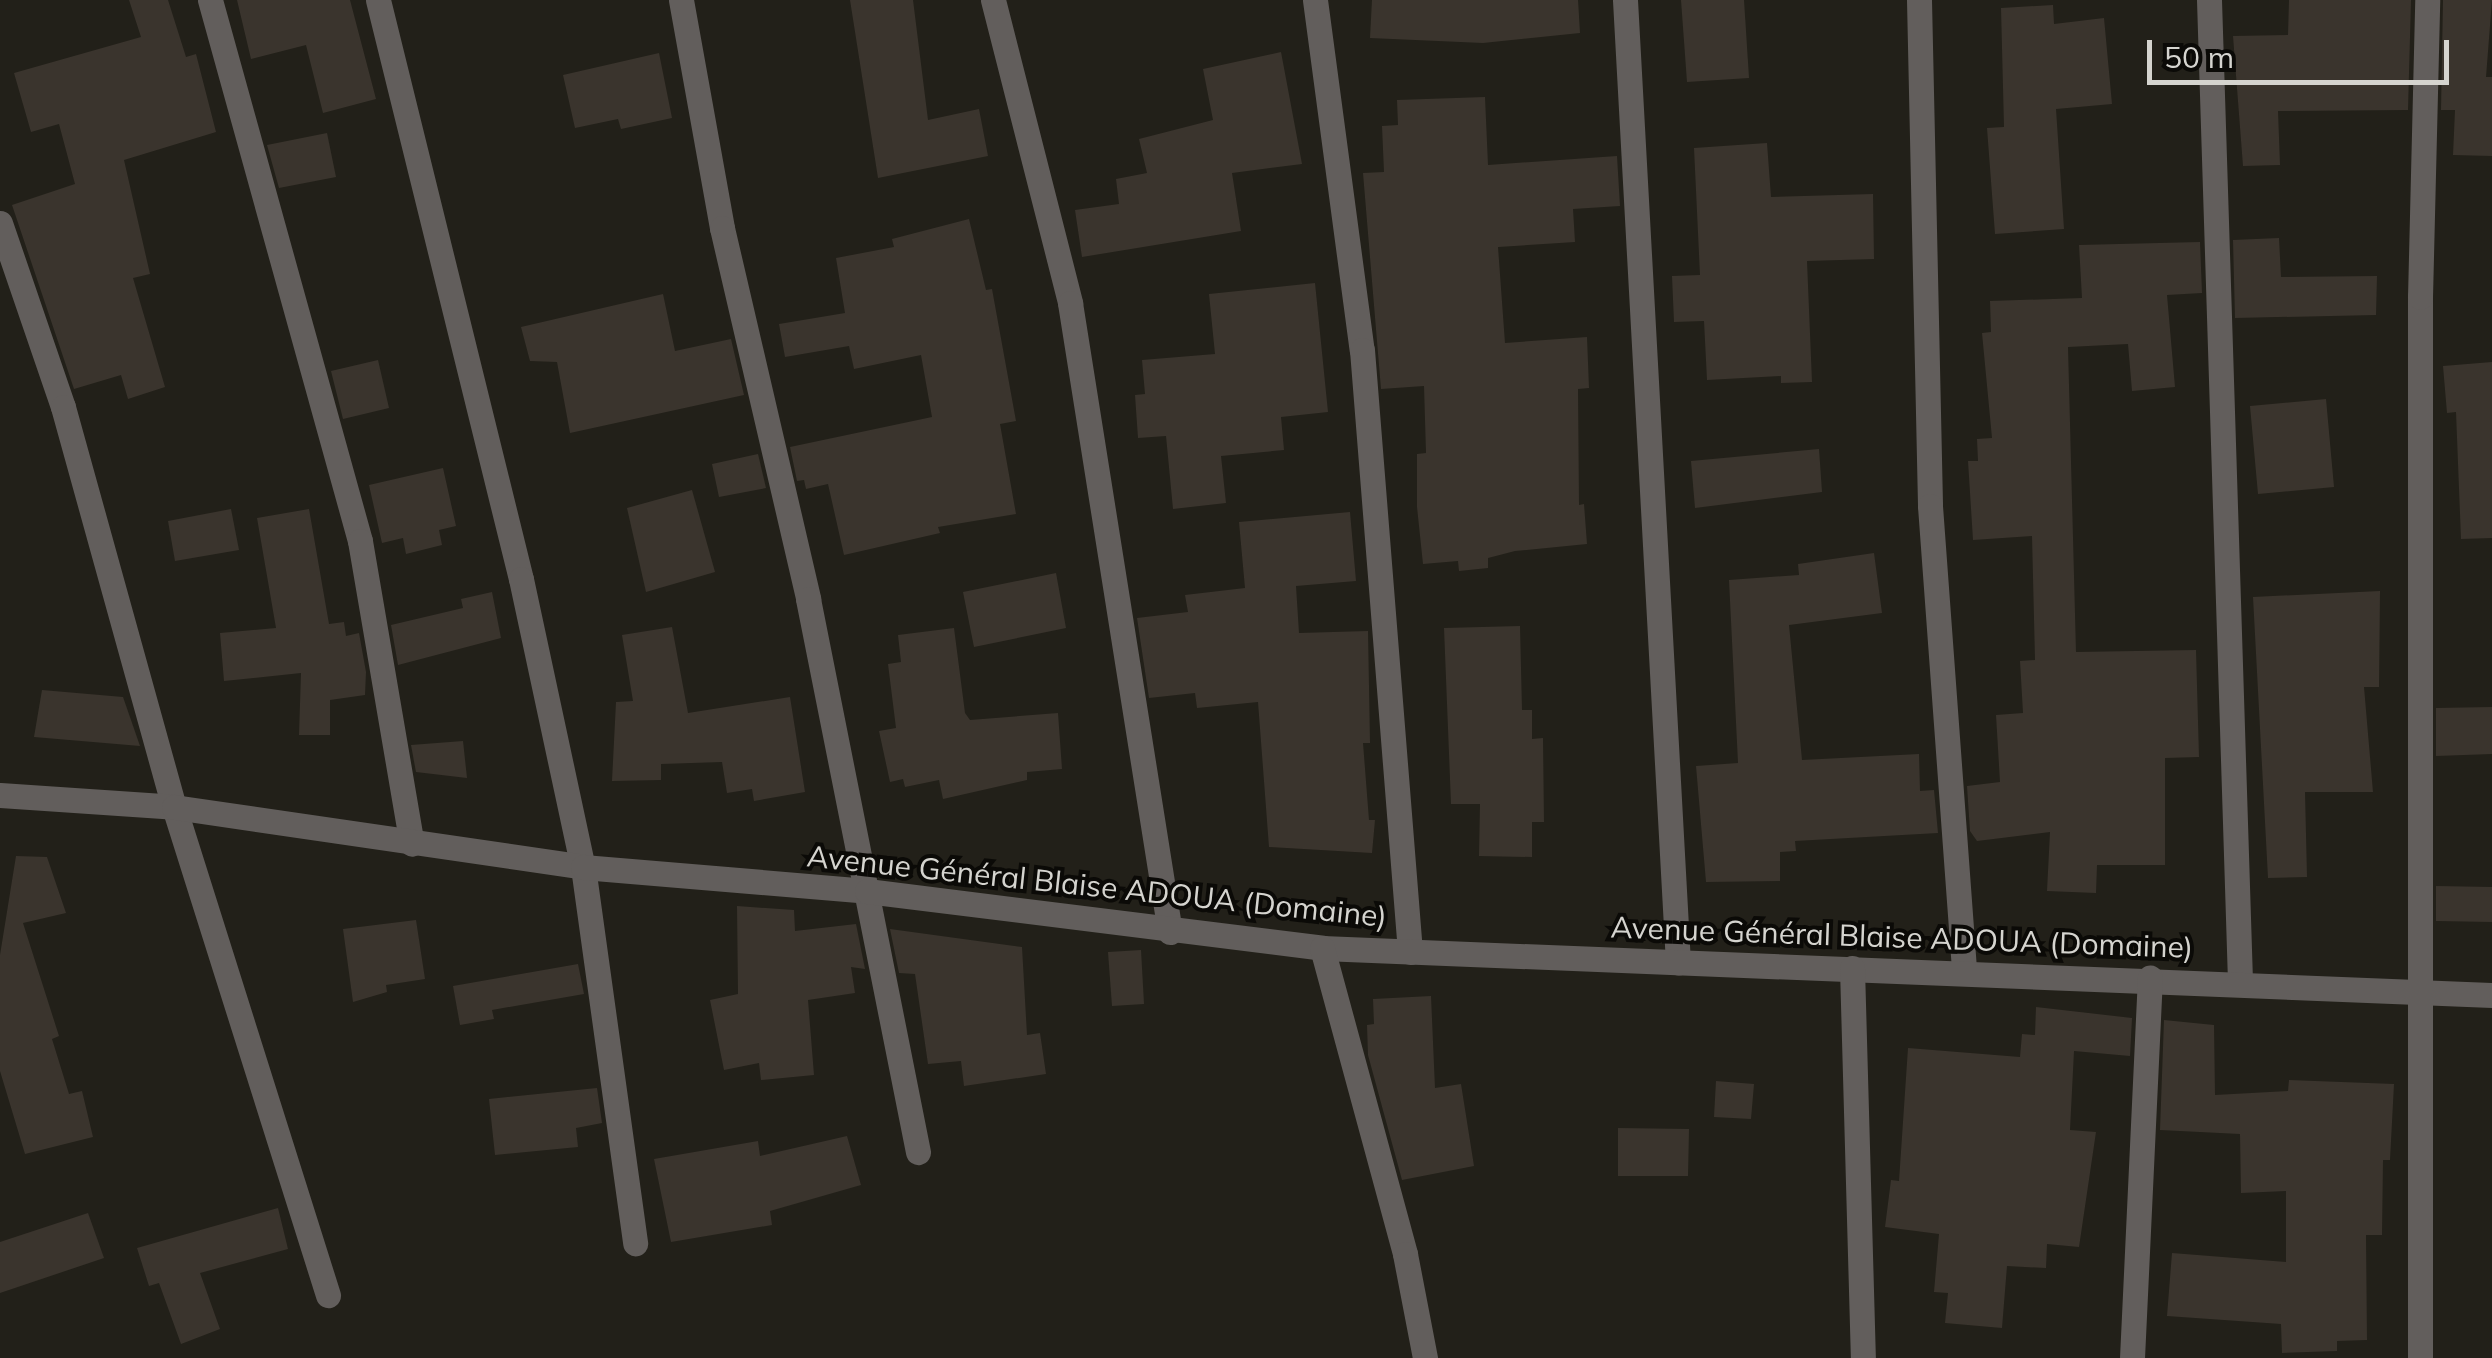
<!DOCTYPE html>
<meta charset="utf-8">
<style>
body{margin:0}
#map{position:relative;width:2492px;height:1358px;overflow:hidden;background:#222019;font-family:Mulish,sans-serif}
div>[style]{position:absolute}
[style*='--x']{left:calc(var(--x)*1px);top:calc(var(--y)*1px);width:calc(var(--w)*1px);rotate:calc(var(--a)*1deg)}
.building>*{inset:0;background:#3a342d}
.minor>*{height:25px;margin:-12.5px;padding:0 12.5px;transform-origin:12.5px;border-radius:12.5px;background:#625e5c}
span{translate:-50% -50%;white-space:nowrap;text-align:center;line-height:1.15;-webkit-text-stroke:8px #0b0a07;paint-order:stroke}
.street-label{font-size:30px;color:#d5d4cf}
.scale{position:absolute;left:2147px;top:40px;width:302px;height:45px;box-sizing:border-box;border:5px solid #d5d4cf;border-top:0;padding-left:12px;font-size:30px;line-height:35px;white-space:nowrap;color:#d5d4cf;-webkit-text-stroke:8px #0b0a07;paint-order:stroke}
</style>
<div id="map">
<div class="building">
<div style="clip-path:polygon(129px 0,168px 0,186px 57px,196px 54px,216px 132px,124px 160px,150px 274px,133px 278px,165px 387px,128px 399px,121px 375px,74px 389px,12px 205px,75px 184px,59px 124px,31px 132px,14px 73px,141px 37px)"></div>
<div style="clip-path:polygon(237px 0,350px 0,376px 99px,323px 113px,306px 45px,251px 59px)"></div>
<div style="clip-path:polygon(850px 0,913px 0,928px 120px,979px 109px,988px 156px,878px 178px)"></div>
<div style="clip-path:polygon(1372px 0,1578px 0,1580px 33px,1483px 43px,1370px 38px)"></div>
<div style="clip-path:polygon(1681px 0,1744px 0,1749px 78px,1687px 82px)"></div>
<div style="clip-path:polygon(2289px 0,2411px 0,2408px 110px,2278px 111px,2280px 165px,2243px 166px,2233px 36px,2288px 35px)"></div>
<div style="clip-path:polygon(2443px 0,2492px 0,2486px 77px,2492px 77px,2492px 156px,2453px 155px,2455px 110px,2441px 110px)"></div>
<div style="clip-path:polygon(2053px 5px,2054px 24px,2104px 18px,2112px 104px,2056px 109px,2064px 229px,1995px 234px,1987px 128px,2004px 127px,2001px 8px)"></div>
<div style="clip-path:polygon(1281px 52px,1302px 164px,1232px 173px,1241px 231px,1082px 257px,1075px 210px,1119px 204px,1116px 179px,1147px 173px,1139px 139px,1213px 120px,1203px 69px)"></div>
<div style="clip-path:polygon(659px 53px,672px 118px,621px 129px,618px 119px,575px 128px,563px 75px)"></div>
<div style="clip-path:polygon(1485px 97px,1488px 165px,1617px 156px,1620px 206px,1573px 209px,1575px 242px,1498px 247px,1505px 343px,1587px 337px,1589px 388px,1578px 389px,1579px 505px,1584px 504px,1587px 544px,1515px 551px,1488px 558px,1488px 568px,1459px 571px,1458px 561px,1423px 564px,1417px 507px,1417px 454px,1426px 453px,1424px 386px,1381px 389px,1363px 173px,1384px 172px,1382px 126px,1398px 125px,1397px 100px)"></div>
<div style="clip-path:polygon(327px 133px,336px 177px,279px 188px,267px 145px)"></div>
<div style="clip-path:polygon(1767px 143px,1771px 197px,1873px 194px,1874px 259px,1807px 261px,1812px 382px,1781px 383px,1781px 376px,1707px 380px,1704px 321px,1674px 322px,1672px 276px,1700px 275px,1694px 148px)"></div>
<div style="clip-path:polygon(969px 219px,986px 290px,992px 289px,1016px 421px,1000px 424px,1016px 514px,938px 527px,940px 533px,844px 555px,828px 484px,806px 489px,804px 480px,797px 481px,790px 447px,932px 417px,921px 355px,854px 369px,849px 346px,785px 357px,779px 324px,845px 313px,836px 258px,894px 247px,892px 239px)"></div>
<div style="clip-path:polygon(2279px 238px,2281px 277px,2377px 276px,2376px 315px,2235px 318px,2233px 240px)"></div>
<div style="clip-path:polygon(2200px 242px,2202px 293px,2167px 295px,2175px 387px,2132px 391px,2128px 344px,2068px 347px,2076px 652px,2196px 650px,2199px 757px,2165px 758px,2165px 865px,2097px 865px,2096px 893px,2047px 891px,2050px 832px,1977px 841px,1970px 831px,1967px 786px,2000px 782px,1996px 715px,2023px 713px,2020px 661px,2035px 660px,2032px 536px,1973px 540px,1968px 461px,1978px 461px,1977px 439px,1992px 438px,1982px 333px,1991px 332px,1990px 301px,2082px 298px,2079px 245px)"></div>
<div style="clip-path:polygon(1315px 283px,1328px 412px,1281px 417px,1284px 450px,1221px 456px,1226px 503px,1173px 509px,1166px 436px,1138px 438px,1135px 395px,1145px 394px,1142px 360px,1215px 354px,1209px 294px)"></div>
<div style="clip-path:polygon(663px 294px,675px 351px,731px 339px,744px 395px,570px 433px,557px 362px,530px 361px,521px 327px)"></div>
<div style="clip-path:polygon(378px 360px,389px 408px,343px 419px,331px 371px)"></div>
<div style="clip-path:polygon(2492px 362px,2492px 538px,2461px 539px,2456px 412px,2447px 413px,2443px 366px)"></div>
<div style="clip-path:polygon(2326px 399px,2334px 487px,2258px 494px,2250px 406px)"></div>
<div style="clip-path:polygon(1819px 449px,1822px 492px,1695px 508px,1691px 461px)"></div>
<div style="clip-path:polygon(758px 454px,766px 488px,719px 497px,712px 464px)"></div>
<div style="clip-path:polygon(443px 468px,456px 526px,439px 530px,442px 545px,406px 554px,403px 538px,382px 543px,369px 485px)"></div>
<div style="clip-path:polygon(692px 490px,715px 572px,646px 592px,627px 508px)"></div>
<div style="clip-path:polygon(231px 509px,239px 550px,175px 561px,168px 521px)"></div>
<div style="clip-path:polygon(309px 509px,329px 624px,344px 622px,346px 636px,359px 633px,366px 672px,365px 695px,330px 700px,330px 735px,299px 735px,301px 673px,224px 681px,220px 633px,276px 628px,257px 518px)"></div>
<div style="clip-path:polygon(1350px 512px,1356px 581px,1296px 586px,1299px 633px,1368px 631px,1370px 743px,1363px 743px,1369px 820px,1375px 820px,1372px 853px,1269px 847px,1258px 702px,1197px 708px,1195px 693px,1149px 698px,1137px 618px,1188px 612px,1185px 595px,1245px 588px,1239px 522px)"></div>
<div style="clip-path:polygon(1874px 553px,1882px 613px,1789px 625px,1802px 760px,1919px 754px,1920px 791px,1934px 790px,1938px 833px,1795px 841px,1796px 851px,1780px 852px,1780px 881px,1706px 882px,1696px 766px,1738px 763px,1729px 580px,1799px 575px,1798px 564px)"></div>
<div style="clip-path:polygon(1056px 573px,1066px 628px,974px 647px,963px 592px)"></div>
<div style="clip-path:polygon(2380px 591px,2379px 687px,2364px 687px,2373px 792px,2305px 792px,2307px 877px,2268px 878px,2253px 597px)"></div>
<div style="clip-path:polygon(492px 592px,501px 638px,398px 665px,391px 625px,463px 608px,461px 599px)"></div>
<div style="clip-path:polygon(1520px 626px,1522px 710px,1532px 710px,1532px 739px,1543px 738px,1544px 822px,1532px 822px,1532px 857px,1479px 856px,1480px 804px,1451px 804px,1444px 628px)"></div>
<div style="clip-path:polygon(672px 627px,688px 713px,790px 697px,805px 792px,754px 801px,752px 789px,727px 793px,722px 762px,661px 764px,661px 780px,612px 781px,616px 702px,633px 701px,622px 635px)"></div>
<div style="clip-path:polygon(954px 628px,965px 713px,970px 720px,1058px 713px,1062px 769px,1027px 772px,1027px 780px,943px 799px,939px 780px,905px 787px,903px 779px,890px 782px,879px 731px,896px 728px,888px 664px,901px 662px,898px 635px)"></div>
<div style="clip-path:polygon(42px 690px,123px 697px,140px 746px,34px 737px)"></div>
<div style="clip-path:polygon(2492px 707px,2492px 754px,2436px 756px,2436px 708px)"></div>
<div style="clip-path:polygon(463px 741px,467px 778px,416px 772px,411px 745px)"></div>
<div style="clip-path:polygon(16px 856px,47px 857px,66px 913px,23px 923px,59px 1036px,52px 1039px,69px 1094px,82px 1091px,93px 1137px,25px 1154px,0 1071px,0 955px)"></div>
<div style="clip-path:polygon(2436px 886px,2492px 887px,2492px 922px,2436px 921px)"></div>
<div style="clip-path:polygon(737px 906px,794px 910px,795px 931px,856px 924px,865px 969px,851px 967px,855px 993px,808px 1000px,814px 1075px,761px 1080px,759px 1063px,724px 1070px,710px 1000px,738px 994px)"></div>
<div style="clip-path:polygon(416px 920px,425px 979px,386px 985px,387px 992px,353px 1002px,343px 929px)"></div>
<div style="clip-path:polygon(890px 929px,1022px 947px,1027px 1035px,1040px 1033px,1046px 1074px,964px 1086px,961px 1061px,928px 1064px,915px 974px,899px 973px)"></div>
<div style="clip-path:polygon(1141px 950px,1144px 1004px,1112px 1006px,1108px 952px)"></div>
<div style="clip-path:polygon(578px 964px,584px 994px,492px 1010px,494px 1019px,460px 1025px,453px 986px)"></div>
<div style="clip-path:polygon(1431px 996px,1435px 1088px,1461px 1084px,1474px 1166px,1402px 1180px,1368px 1055px,1367px 1025px,1374px 1024px,1373px 999px)"></div>
<div style="clip-path:polygon(2036px 1007px,2132px 1018px,2130px 1056px,2074px 1051px,2070px 1130px,2096px 1132px,2079px 1247px,2047px 1244px,2046px 1268px,2007px 1266px,2002px 1328px,1945px 1323px,1948px 1293px,1934px 1292px,1939px 1234px,1885px 1227px,1891px 1180px,1899px 1181px,1908px 1048px,2020px 1057px,2022px 1034px,2035px 1035px)"></div>
<div style="clip-path:polygon(2164px 1020px,2214px 1025px,2215px 1095px,2288px 1091px,2289px 1080px,2394px 1084px,2390px 1160px,2383px 1160px,2382px 1235px,2366px 1235px,2367px 1340px,2337px 1341px,2337px 1351px,2282px 1353px,2281px 1324px,2167px 1316px,2172px 1253px,2286px 1262px,2286px 1191px,2241px 1193px,2240px 1134px,2160px 1130px)"></div>
<div style="clip-path:polygon(1716px 1081px,1754px 1084px,1751px 1119px,1714px 1117px)"></div>
<div style="clip-path:polygon(597px 1088px,602px 1123px,576px 1128px,578px 1147px,495px 1155px,489px 1099px)"></div>
<div style="clip-path:polygon(1618px 1128px,1689px 1129px,1688px 1176px,1618px 1176px)"></div>
<div style="clip-path:polygon(847px 1136px,861px 1185px,770px 1211px,772px 1225px,671px 1242px,654px 1159px,758px 1141px,760px 1156px)"></div>
<div style="clip-path:polygon(278px 1208px,288px 1249px,200px 1273px,220px 1329px,181px 1344px,159px 1283px,149px 1286px,137px 1248px)"></div>
<div style="clip-path:polygon(88px 1213px,104px 1258px,0 1293px,0 1242px)"></div>
</div>
<div class="minor">
<div style="--x:210;--y:0;--w:561;--a:74.5"></div>
<div style="--x:360;--y:541;--w:307;--a:80.3"></div>
<div style="--x:378;--y:0;--w:596;--a:76.13"></div>
<div style="--x:521;--y:579;--w:295;--a:77.9"></div>
<div style="--x:583;--y:867;--w:380;--a:82.1"></div>
<div style="--x:681;--y:0;--w:232;--a:79.8"></div>
<div style="--x:722;--y:228;--w:381;--a:76.9"></div>
<div style="--x:808;--y:599;--w:564;--a:78.75"></div>
<div style="--x:993;--y:0;--w:313;--a:75.7"></div>
<div style="--x:1070;--y:303;--w:637;--a:80.97"></div>
<div style="--x:1315;--y:0;--w:353;--a:82.4"></div>
<div style="--x:1362;--y:350;--w:604;--a:85.44"></div>
<div style="--x:1625;--y:0;--w:964;--a:86.85"></div>
<div style="--x:1919;--y:0;--w:506;--a:88.75"></div>
<div style="--x:1930;--y:506;--w:467;--a:85.8"></div>
<div style="--x:2209;--y:0;--w:980;--a:88.19"></div>
<div style="--x:0;--y:223;--w:194;--a:71.1"></div>
<div style="--x:63;--y:407;--w:415;--a:74.5"></div>
<div style="--x:174;--y:807;--w:512;--a:72.49"></div>
<div style="--x:0;--y:795;--w:174;--a:3.9"></div>
<div style="--x:174;--y:807;--w:413;--a:8.3"></div>
<div style="--x:583;--y:867;--w:285;--a:4.8"></div>
<div style="--x:867;--y:891;--w:459;--a:7.1"></div>
<div style="--x:1322;--y:948;--w:1171;--a:2.3"></div>
<div style="--x:1322;--y:948;--w:317;--a:74.8"></div>
<div style="--x:1405;--y:1254;--w:106;--a:79.1"></div>
<div style="--x:1852;--y:968;--w:390;--a:88.4"></div>
<div style="--x:2132;--y:1358;--w:381;--a:-87.3"></div>
<div style="--x:2420;--y:1358;--w:1061;--a:-90"></div>
<div style="--x:2420;--y:297;--w:297;--a:-88.6"></div>
</div>
<div class="street-label">
<span style="left:1097px;top:886px;rotate:6deg">Avenue Général Blaise ADOUA (Domaine)</span>
<span style="left:1902px;top:937px;rotate:2deg">Avenue Général Blaise ADOUA (Domaine)</span>
</div>
<div class="scale">50 m</div>
</div>
